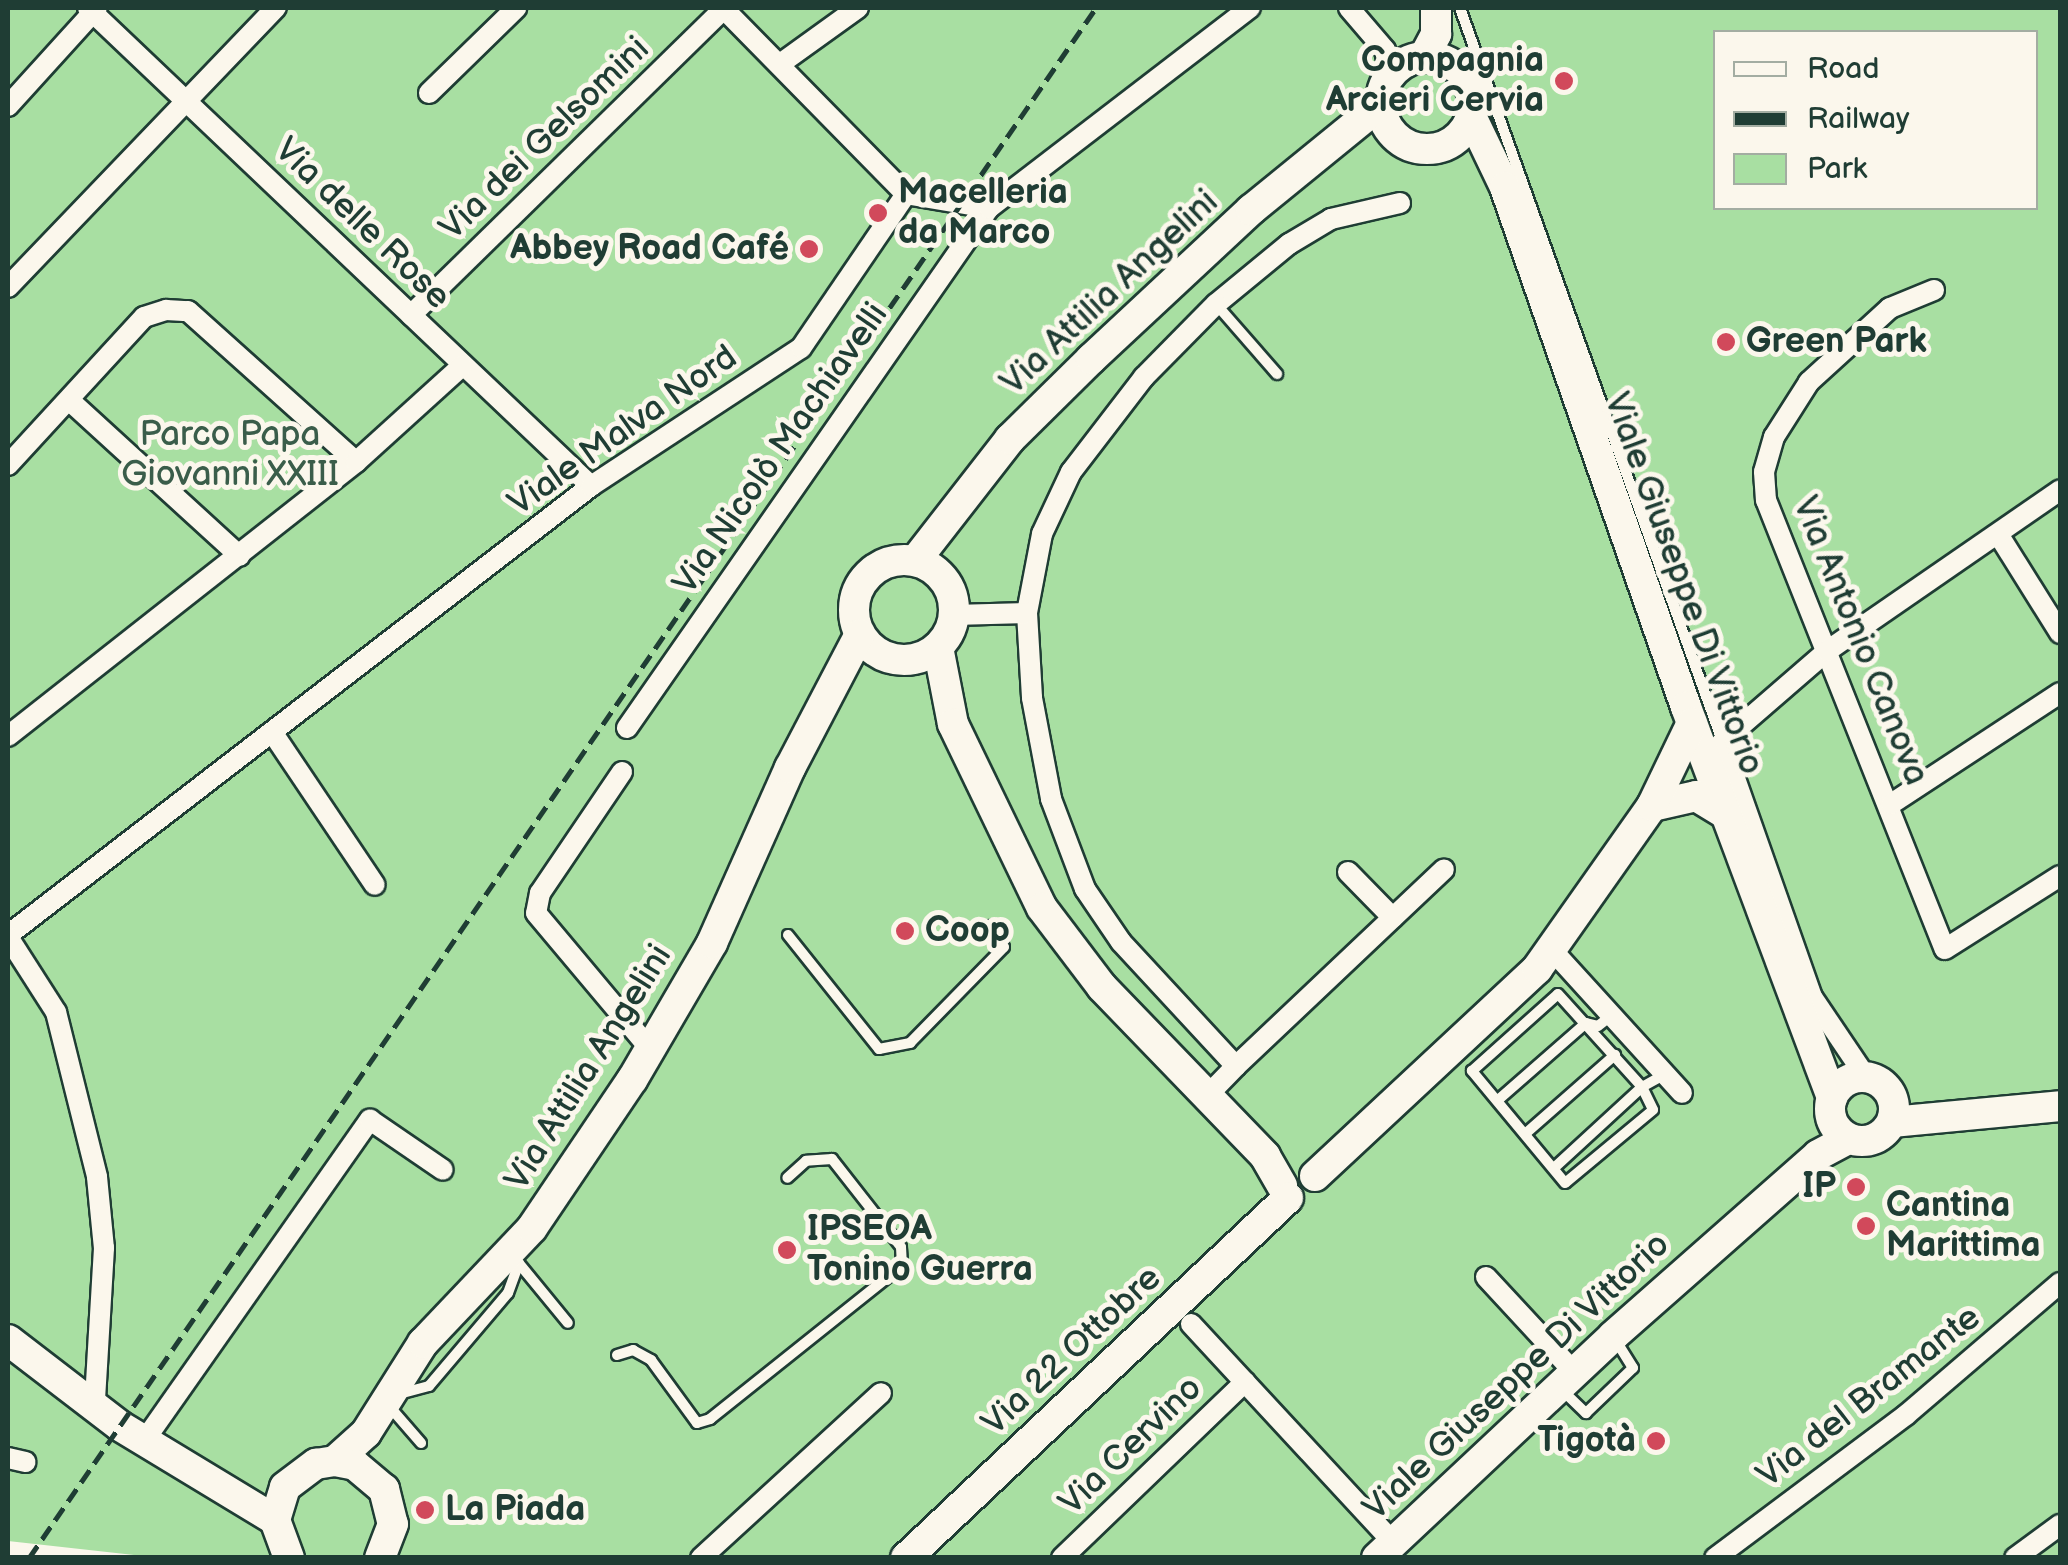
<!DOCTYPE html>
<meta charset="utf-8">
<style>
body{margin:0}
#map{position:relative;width:2068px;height:1565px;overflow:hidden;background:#fbf7ec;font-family:"Balsamiq Sans",sans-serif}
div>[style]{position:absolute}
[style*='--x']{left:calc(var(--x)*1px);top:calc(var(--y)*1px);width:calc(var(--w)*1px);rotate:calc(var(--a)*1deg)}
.green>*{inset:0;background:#a8dfa2}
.roads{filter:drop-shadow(2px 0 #1f3d34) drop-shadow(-2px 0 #1f3d34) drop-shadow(0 2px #1f3d34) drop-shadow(0 -2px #1f3d34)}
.lane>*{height:10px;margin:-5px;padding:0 5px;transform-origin:5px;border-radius:5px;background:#fbf7ec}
.street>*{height:20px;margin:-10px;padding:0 10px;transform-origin:10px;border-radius:10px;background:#fbf7ec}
.secondary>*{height:30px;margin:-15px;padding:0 15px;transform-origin:15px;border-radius:15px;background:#fbf7ec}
.secondary>.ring{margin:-15px;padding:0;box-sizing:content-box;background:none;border:30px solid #fbf7ec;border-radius:50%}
.rail>*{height:5px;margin-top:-2.5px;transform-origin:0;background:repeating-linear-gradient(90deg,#1f3d34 0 15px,transparent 0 23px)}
.dots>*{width:28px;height:28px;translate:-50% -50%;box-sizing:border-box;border:5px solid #fbf7ec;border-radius:50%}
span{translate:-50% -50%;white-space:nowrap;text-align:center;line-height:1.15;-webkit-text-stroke:10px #fbf7ec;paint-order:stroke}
.poi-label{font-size:35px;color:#1f3d34;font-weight:700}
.right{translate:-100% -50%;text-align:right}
.left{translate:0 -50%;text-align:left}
.street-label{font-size:35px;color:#1f3d34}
.park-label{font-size:35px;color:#3a5d4a}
.frame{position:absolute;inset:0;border:10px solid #1f3d34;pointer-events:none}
.legend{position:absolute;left:1713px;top:30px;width:325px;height:180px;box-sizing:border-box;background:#fbf7ec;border:2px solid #a3ada2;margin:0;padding:12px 18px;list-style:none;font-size:30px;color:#1f3d34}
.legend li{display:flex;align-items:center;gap:20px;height:50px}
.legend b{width:50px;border:2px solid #a3ada2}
</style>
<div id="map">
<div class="green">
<div style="clip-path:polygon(evenodd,8px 8px,2060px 8px,2060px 1557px,161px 1558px,8px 1541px,8px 8px,1716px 32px,2036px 32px,2036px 208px,1716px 208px,1716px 32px)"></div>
</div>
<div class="roads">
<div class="lane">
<div style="--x:1460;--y:8;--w:778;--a:70.33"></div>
<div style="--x:1216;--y:304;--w:93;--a:48.9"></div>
<div style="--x:788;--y:935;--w:146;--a:51.4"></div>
<div style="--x:879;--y:1049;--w:32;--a:-11"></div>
<div style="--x:910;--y:1043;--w:134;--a:-45.6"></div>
<div style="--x:1004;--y:947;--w:25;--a:-122"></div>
<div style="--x:1558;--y:994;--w:125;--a:47.9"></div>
<div style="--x:1642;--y:1087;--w:25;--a:64"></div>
<div style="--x:1653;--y:1110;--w:114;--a:140.3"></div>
<div style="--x:1565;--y:1183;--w:146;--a:-129.7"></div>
<div style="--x:1472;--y:1071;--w:115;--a:-41.8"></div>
<div style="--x:1498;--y:1100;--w:117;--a:-41.2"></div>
<div style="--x:1586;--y:1023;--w:12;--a:14"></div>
<div style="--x:1598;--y:1026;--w:18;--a:-38"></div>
<div style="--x:1525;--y:1134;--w:120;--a:-41.3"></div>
<div style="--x:1554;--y:1168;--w:120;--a:-42.6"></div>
<div style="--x:1642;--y:1087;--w:26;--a:-29"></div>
<div style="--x:517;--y:1261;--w:80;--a:50.6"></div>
<div style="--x:617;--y:1355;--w:17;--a:-17"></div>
<div style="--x:633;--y:1350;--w:21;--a:29"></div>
<div style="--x:651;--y:1360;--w:78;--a:53.9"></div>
<div style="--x:697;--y:1423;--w:14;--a:-17"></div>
<div style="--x:710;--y:1419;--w:246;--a:-38.6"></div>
<div style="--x:902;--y:1266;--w:19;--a:-93"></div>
<div style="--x:901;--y:1247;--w:112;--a:-128.1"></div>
<div style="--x:832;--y:1159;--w:26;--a:176"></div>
<div style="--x:806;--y:1161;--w:25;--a:138"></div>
<div style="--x:1563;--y:1391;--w:32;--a:44"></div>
<div style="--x:1586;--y:1413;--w:65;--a:-43.8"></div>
<div style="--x:1633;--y:1368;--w:36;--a:-122"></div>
<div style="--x:399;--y:1394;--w:31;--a:-15"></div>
<div style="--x:429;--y:1386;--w:122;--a:-49.7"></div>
<div style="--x:508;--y:1293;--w:32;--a:-70"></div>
<div style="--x:389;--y:1406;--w:49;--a:49.1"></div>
</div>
<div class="street">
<div style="--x:88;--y:8;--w:694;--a:43.54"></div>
<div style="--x:723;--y:8;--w:261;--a:45.5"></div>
<div style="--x:1349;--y:8;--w:55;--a:49.4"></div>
<div style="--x:1385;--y:50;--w:26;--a:79"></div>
<div style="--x:780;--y:64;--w:96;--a:-35.7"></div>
<div style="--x:429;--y:93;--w:122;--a:-44.3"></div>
<div style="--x:8;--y:106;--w:132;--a:-47.8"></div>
<div style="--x:1400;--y:203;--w:71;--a:166.9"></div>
<div style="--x:1331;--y:219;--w:49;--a:149.2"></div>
<div style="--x:1289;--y:244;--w:94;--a:140.6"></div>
<div style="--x:1216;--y:304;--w:103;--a:134.6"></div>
<div style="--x:1144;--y:377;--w:120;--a:127.5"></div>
<div style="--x:1071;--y:472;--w:68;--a:115.1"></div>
<div style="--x:1042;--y:534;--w:80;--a:100.8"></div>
<div style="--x:1027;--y:613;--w:85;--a:86.6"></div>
<div style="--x:1032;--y:698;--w:103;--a:79.3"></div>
<div style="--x:1051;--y:799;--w:96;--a:69.3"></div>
<div style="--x:1085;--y:889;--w:64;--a:55.8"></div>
<div style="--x:1121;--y:942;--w:169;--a:47.2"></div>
<div style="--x:1236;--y:1066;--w:286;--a:-43.4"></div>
<div style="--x:8;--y:287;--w:387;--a:-46.2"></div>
<div style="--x:1934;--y:290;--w:48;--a:157.8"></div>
<div style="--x:1890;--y:308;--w:110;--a:137.6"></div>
<div style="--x:1809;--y:382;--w:65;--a:122.5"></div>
<div style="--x:1774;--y:437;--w:36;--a:106"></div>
<div style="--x:1764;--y:472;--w:28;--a:86"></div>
<div style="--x:1766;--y:500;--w:483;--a:68.3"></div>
<div style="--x:1945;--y:949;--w:136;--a:-32.4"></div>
<div style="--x:411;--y:315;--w:438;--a:-44.4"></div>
<div style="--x:69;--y:400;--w:231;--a:42.4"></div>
<div style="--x:8;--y:465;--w:201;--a:-47.4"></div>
<div style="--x:144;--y:317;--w:23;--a:-18"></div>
<div style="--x:166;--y:310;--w:22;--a:3"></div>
<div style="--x:188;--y:311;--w:226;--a:41.9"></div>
<div style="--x:1998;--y:534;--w:117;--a:57.9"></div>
<div style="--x:954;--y:615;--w:73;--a:-1.6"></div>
<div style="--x:627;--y:728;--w:634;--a:-55.16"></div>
<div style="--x:272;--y:732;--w:184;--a:56.1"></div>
<div style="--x:8;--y:736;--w:443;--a:-38.2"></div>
<div style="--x:356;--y:462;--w:143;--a:-42.2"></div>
<div style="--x:622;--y:772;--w:146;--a:124.1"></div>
<div style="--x:540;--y:893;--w:20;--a:101"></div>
<div style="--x:536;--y:913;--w:179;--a:50"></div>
<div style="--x:1891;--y:804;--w:202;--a:-33.3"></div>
<div style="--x:1348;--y:872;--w:64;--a:45.6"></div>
<div style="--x:8;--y:935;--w:736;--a:-37.6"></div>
<div style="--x:591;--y:486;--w:251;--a:-33.3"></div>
<div style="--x:801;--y:348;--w:186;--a:-55.7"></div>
<div style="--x:906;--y:194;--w:84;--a:9.6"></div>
<div style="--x:989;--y:208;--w:329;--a:-37.5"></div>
<div style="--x:8;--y:937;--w:89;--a:57.4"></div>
<div style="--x:56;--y:1012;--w:170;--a:76"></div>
<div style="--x:97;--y:1177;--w:71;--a:84.4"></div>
<div style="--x:104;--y:1248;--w:152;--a:93.4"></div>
<div style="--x:1552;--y:950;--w:193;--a:47.7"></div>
<div style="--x:1866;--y:1077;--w:97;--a:-124"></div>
<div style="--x:1812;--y:997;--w:270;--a:-109.4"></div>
<div style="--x:1722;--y:742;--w:139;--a:-40.9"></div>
<div style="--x:1827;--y:651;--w:283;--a:-34.6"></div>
<div style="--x:1205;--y:1098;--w:45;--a:-45.9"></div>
<div style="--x:1486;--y:1277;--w:129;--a:47.2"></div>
<div style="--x:1191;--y:1324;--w:297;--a:47.2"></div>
<div style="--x:144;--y:1441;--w:393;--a:-54.9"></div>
<div style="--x:370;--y:1120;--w:88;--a:34.4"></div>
<div style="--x:8;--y:1458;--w:18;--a:13"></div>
<div style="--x:701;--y:1558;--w:244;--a:-42.5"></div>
<div style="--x:1062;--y:1558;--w:254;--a:-43.9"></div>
<div style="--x:1715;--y:1558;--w:239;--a:-36.8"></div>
<div style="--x:1906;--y:1415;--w:203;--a:-40.6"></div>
<div style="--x:2015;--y:1558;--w:56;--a:-36.3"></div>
</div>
<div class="secondary">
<div style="--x:1424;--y:57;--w:26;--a:-62"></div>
<div style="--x:1436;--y:34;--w:26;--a:-90"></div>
<div class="ring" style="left:1381px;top:57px;width:62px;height:62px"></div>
<div style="--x:1471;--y:116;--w:79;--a:64.4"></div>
<div style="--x:1505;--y:187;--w:551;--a:70.81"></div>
<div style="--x:1686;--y:707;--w:417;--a:69.5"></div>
<div class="ring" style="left:854px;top:560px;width:70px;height:70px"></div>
<div style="--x:915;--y:561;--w:155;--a:-52.1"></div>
<div style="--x:1010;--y:439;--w:114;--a:-44.6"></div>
<div style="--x:1091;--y:359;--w:219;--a:-43"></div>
<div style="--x:1251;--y:210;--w:168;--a:-39.2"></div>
<div style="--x:938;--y:647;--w:78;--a:79"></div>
<div style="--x:953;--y:724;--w:204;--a:64.2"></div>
<div style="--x:1042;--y:908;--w:99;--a:52.8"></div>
<div style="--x:1102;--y:987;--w:235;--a:46"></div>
<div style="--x:1265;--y:1156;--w:34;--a:60"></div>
<div style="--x:1652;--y:806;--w:45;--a:-12.8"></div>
<div style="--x:1696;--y:796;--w:35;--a:31"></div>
<div class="ring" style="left:1830px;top:1077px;width:34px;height:34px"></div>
<div style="--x:1892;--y:1122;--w:169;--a:-5.4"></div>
<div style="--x:1315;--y:1176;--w:304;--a:-43"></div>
<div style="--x:1537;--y:969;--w:199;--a:-54.8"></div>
<div style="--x:1652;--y:806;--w:92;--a:-64.3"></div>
<div style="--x:8;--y:1340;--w:141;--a:37.5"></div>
<div style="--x:120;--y:1426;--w:181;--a:31.2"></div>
<div style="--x:335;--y:1461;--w:42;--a:-42.1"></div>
<div style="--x:366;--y:1433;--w:107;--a:-57.7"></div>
<div style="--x:423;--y:1343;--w:158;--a:-46.5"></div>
<div style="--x:532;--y:1228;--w:179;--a:-56"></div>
<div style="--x:632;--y:1080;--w:159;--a:-59.7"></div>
<div style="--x:712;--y:943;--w:192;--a:-66"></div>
<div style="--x:790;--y:768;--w:151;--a:-62.4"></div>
<div style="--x:289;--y:1558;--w:40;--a:-110.2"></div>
<div style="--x:275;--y:1520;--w:34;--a:-73"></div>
<div style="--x:285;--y:1487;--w:39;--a:-37"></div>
<div style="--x:316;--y:1464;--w:19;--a:-9"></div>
<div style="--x:335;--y:1461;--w:20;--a:11"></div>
<div style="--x:355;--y:1465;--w:38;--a:40"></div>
<div style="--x:384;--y:1489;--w:36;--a:76"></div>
<div style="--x:393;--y:1524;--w:36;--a:111"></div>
<div style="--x:906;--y:1558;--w:525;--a:-43.3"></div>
<div style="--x:1377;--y:1558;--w:324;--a:-43.2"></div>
<div style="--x:1613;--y:1336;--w:273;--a:-41.4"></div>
<div style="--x:1818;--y:1155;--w:34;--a:-28"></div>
</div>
</div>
<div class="rail">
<div style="--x:29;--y:1558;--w:1882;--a:-55.46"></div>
</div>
<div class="dots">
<div style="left:1564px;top:81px;background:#d1495b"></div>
<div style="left:878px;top:213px;background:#d1495b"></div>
<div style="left:809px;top:249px;background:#d1495b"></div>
<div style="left:1726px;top:342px;background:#d1495b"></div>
<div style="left:905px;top:931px;background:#d1495b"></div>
<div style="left:1856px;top:1187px;background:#d1495b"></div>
<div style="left:1866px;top:1226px;background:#d1495b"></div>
<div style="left:787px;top:1250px;background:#d1495b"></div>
<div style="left:1656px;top:1441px;background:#d1495b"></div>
<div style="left:425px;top:1510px;background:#d1495b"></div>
</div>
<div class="poi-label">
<span class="right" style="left:1544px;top:81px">Compagnia<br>Arcieri Cervia</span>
<span class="left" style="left:898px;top:213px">Macelleria<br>da Marco</span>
<span class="right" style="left:789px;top:249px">Abbey Road Café</span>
<span class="left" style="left:1746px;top:342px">Green Park</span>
<span class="left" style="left:925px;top:931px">Coop</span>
<span class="right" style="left:1836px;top:1187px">IP</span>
<span class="left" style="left:1886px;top:1226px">Cantina<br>Marittima</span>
<span class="left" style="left:807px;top:1250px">IPSEOA<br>Tonino Guerra</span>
<span class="right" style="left:1636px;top:1441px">Tigotà</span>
<span class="left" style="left:445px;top:1510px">La Piada</span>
</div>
<div class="street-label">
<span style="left:545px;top:139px;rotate:-44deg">Via dei Gelsomini</span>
<span style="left:362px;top:224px;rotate:44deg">Via delle Rose</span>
<span style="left:1110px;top:293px;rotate:-43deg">Via Attilia Angelini</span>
<span style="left:623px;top:431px;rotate:-35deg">Viale Malva Nord</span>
<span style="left:781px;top:449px;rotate:-55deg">Via Nicolò Machiavelli</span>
<span style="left:1683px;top:584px;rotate:70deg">Viale Giuseppe Di Vittorio</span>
<span style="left:1860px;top:641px;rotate:68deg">Via Antonio Canova</span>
<span style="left:589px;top:1068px;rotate:-58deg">Via Attilia Angelini</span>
<span style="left:1072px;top:1351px;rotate:-43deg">Via 22 Ottobre</span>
<span style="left:1517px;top:1377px;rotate:-43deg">Viale Giuseppe Di Vittorio</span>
<span style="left:1869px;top:1397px;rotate:-38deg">Via del Bramante</span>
<span style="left:1131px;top:1446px;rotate:-44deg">Via Cervino</span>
</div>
<div class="park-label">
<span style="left:230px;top:455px">Parco Papa<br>Giovanni XXIII</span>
</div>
<div class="frame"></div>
<ul class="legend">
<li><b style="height:12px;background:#fbf7ec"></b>Road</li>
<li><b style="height:12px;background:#1f3d34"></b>Railway</li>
<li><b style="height:28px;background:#a8dfa2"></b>Park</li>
</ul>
</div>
